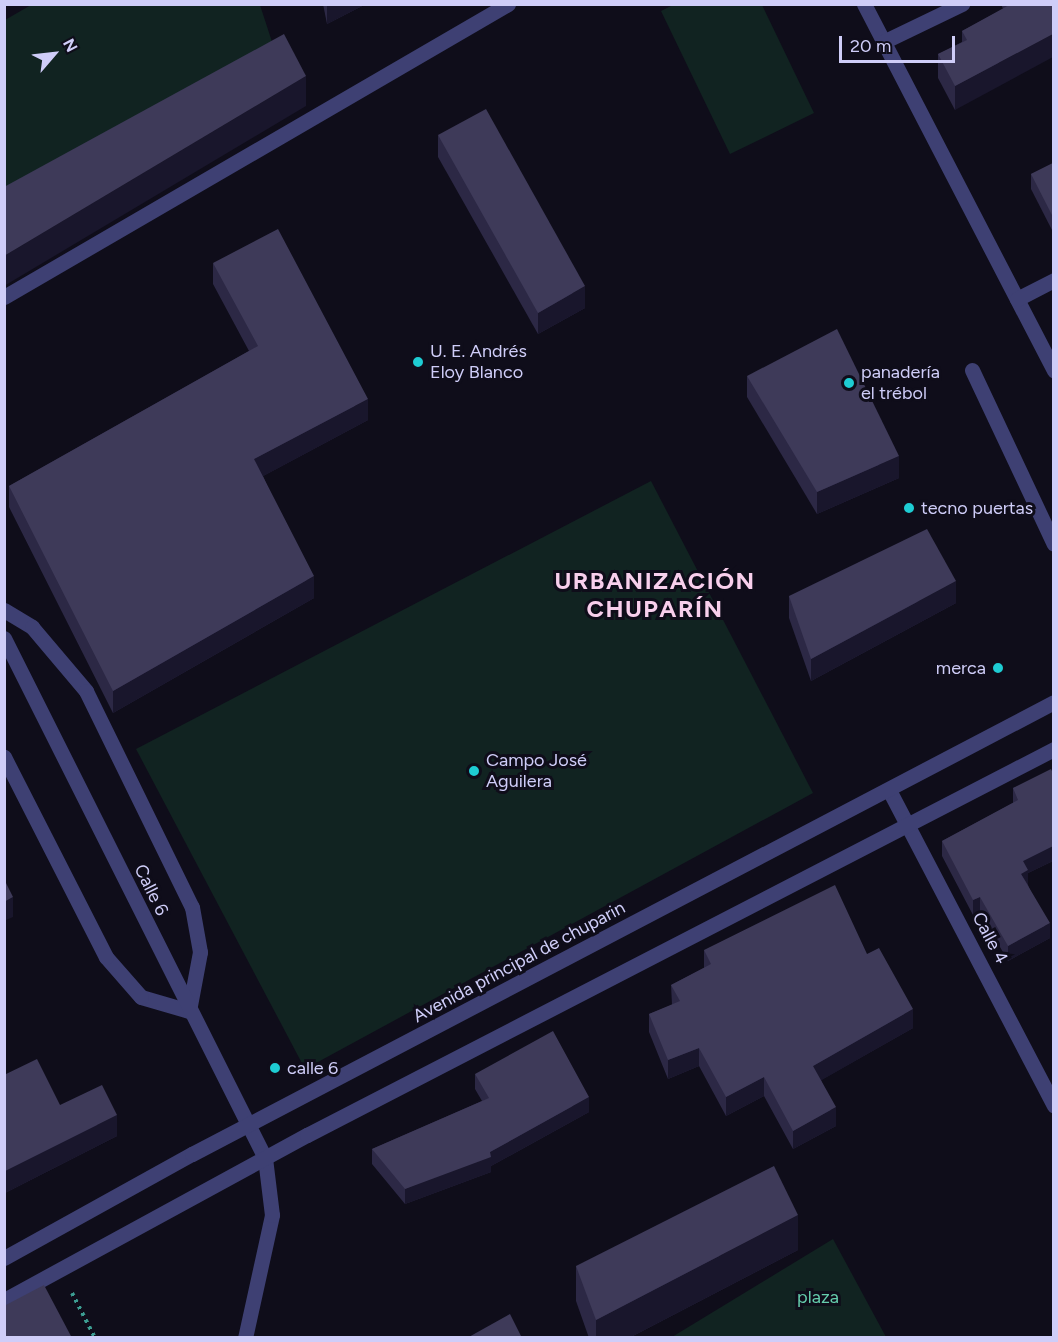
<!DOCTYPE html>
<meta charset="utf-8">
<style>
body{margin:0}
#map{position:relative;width:1058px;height:1342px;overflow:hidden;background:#0f0d1a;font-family:Figtree,sans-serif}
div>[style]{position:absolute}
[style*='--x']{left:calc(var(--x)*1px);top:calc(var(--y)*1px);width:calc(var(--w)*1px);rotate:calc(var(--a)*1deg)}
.green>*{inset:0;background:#112321}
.path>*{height:4px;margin-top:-2px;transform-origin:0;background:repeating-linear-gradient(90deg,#3c9d91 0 3px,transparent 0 7.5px)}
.service>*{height:15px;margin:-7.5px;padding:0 7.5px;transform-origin:7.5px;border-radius:7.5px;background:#3e4073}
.minor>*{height:15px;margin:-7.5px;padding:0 7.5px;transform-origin:7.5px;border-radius:7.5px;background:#3e4073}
.wall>*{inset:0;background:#2c2845}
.shaded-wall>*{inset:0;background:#19162c}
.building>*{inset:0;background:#3e3a59}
.dots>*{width:16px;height:16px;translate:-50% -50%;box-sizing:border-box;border:3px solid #0f0d1a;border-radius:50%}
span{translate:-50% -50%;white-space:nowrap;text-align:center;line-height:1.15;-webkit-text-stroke:6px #0f0d1a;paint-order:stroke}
.poi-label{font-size:18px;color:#cfcdf8}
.left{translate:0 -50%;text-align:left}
.right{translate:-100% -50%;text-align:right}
.street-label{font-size:18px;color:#cfcdf8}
.park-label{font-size:18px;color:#65ccac}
.district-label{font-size:24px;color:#f8cfec;font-weight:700;letter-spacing:1.5px}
.frame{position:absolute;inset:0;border:6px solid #cfcdf8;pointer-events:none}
.north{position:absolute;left:24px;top:24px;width:60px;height:60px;-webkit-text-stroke:4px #0f0d1a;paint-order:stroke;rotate:62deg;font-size:16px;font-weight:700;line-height:24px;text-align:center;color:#cfcdf8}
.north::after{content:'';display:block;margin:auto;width:21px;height:27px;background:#cfcdf8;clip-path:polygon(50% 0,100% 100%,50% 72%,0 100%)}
.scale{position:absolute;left:839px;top:36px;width:116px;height:27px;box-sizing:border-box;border:3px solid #cfcdf8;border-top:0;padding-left:8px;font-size:18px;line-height:21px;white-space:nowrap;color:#cfcdf8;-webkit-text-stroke:4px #0f0d1a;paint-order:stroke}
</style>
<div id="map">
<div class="green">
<div style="clip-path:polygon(675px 4px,762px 5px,814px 113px,730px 154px,661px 11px)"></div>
<div style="clip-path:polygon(31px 5px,260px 5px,274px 48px,5px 192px,5px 20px)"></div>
<div style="clip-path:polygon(651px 481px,813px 793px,305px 1069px,136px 749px)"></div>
<div style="clip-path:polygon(833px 1239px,886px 1337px,672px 1337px)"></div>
</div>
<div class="path">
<div style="--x:72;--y:1293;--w:51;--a:62.9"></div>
</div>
<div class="service">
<div style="--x:972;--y:370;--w:192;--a:64.8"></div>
<div style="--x:4;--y:610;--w:33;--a:31"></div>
<div style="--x:32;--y:627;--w:84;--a:49.8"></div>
<div style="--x:86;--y:691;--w:241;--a:63.9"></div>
<div style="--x:192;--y:907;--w:46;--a:79.9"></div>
<div style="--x:200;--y:952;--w:60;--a:100.6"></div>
<div style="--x:189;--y:1011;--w:50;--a:-163.7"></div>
<div style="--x:141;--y:997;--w:53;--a:-131.2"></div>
<div style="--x:106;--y:957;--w:225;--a:-117"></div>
<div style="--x:245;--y:1338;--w:126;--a:-77.6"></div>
<div style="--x:272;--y:1215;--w:57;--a:-97"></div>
</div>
<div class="minor">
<div style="--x:864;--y:4;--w:413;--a:62.6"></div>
<div style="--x:883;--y:42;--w:88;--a:-25.7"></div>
<div style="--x:4;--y:297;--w:583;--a:-30.17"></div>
<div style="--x:1017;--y:299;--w:42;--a:-27.2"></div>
<div style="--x:4;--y:638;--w:582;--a:63.35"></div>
<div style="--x:889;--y:790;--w:356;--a:62.4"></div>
<div style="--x:4;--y:1258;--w:215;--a:-29"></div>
<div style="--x:192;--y:1154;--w:973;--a:-27.67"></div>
<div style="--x:4;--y:1300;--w:345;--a:-28.6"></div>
<div style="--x:307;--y:1135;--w:841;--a:-27.33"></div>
</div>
<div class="wall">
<div style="clip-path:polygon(323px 4px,366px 4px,327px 24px)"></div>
<div style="clip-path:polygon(1001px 4px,1053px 4px,955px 110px,938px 78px,938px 54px,962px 42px,962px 31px,1003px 9px)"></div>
<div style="clip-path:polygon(438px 135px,585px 308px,538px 334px,438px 157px)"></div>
<div style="clip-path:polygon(1053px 163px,1053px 232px,1031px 189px,1031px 174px)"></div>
<div style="clip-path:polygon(213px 263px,368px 420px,263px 476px,314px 598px,113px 713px,9px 507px,9px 486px,249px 351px,213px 284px)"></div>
<div style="clip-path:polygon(747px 376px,899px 478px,817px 514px,747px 397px)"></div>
<div style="clip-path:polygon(789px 596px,956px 603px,811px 681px,789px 618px)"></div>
<div style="clip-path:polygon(1053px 773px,1053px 861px,1028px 873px,1028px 885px,1050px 938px,1008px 961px,980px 912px,973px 915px,942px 856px,942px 841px,1013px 803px,1013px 788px)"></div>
<div style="clip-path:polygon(704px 950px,867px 954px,913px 1028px,821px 1080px,836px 1126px,793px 1149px,764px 1096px,726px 1116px,699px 1066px,668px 1079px,649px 1032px,649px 1014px,672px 1005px,671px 985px,704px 968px)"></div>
<div style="clip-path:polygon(475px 1074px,589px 1112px,491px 1166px,491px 1172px,405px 1204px,372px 1164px,372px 1149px,482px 1101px,475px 1089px)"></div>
<div style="clip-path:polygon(4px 1075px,60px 1105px,117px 1136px,5px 1193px,4px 1191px)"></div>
<div style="clip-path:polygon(798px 1250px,629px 1338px,589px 1338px,576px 1301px,576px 1266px)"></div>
</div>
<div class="shaded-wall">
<div style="clip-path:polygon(327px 4px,366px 4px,327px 24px)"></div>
<div style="clip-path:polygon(1053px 34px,1053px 57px,955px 110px,955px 86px)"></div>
<div style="clip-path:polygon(306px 76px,306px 106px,4px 286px,4px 256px)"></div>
<div style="clip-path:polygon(585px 286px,585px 308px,538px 334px,538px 313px)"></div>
<div style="clip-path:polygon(368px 399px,368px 420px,254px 481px,254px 459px)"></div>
<div style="clip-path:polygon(899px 456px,899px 478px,817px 514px,817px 492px)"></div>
<div style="clip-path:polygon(314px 576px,314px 598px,113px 713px,113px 691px)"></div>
<div style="clip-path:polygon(956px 581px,956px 603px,811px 681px,811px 659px)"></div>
<div style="clip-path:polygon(1053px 846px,1053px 861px,1028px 873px,1028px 885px,1021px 874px,1023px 861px)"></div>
<div style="clip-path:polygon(13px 897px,13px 917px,4px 921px,4px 902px)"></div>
<div style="clip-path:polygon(980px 897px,980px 912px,973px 915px,973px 900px)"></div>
<div style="clip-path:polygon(1050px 923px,1050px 938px,1008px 961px,1008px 946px)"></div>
<div style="clip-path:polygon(913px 1009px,913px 1028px,813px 1085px,813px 1066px)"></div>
<div style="clip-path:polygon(699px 1048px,699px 1066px,668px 1079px,668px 1060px)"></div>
<div style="clip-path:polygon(764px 1077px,764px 1096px,726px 1116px,726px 1097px)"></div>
<div style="clip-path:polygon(589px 1097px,589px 1112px,491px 1166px,491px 1172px,405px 1204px,405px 1189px,490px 1152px)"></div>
<div style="clip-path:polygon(836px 1107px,836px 1126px,793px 1149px,793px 1131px)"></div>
<div style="clip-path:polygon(117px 1115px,117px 1136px,5px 1193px,5px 1171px)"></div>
<div style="clip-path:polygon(798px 1215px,798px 1250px,629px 1338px,596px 1338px,596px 1320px)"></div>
</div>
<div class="building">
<div style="clip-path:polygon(1011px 4px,1053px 4px,1053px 34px,955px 86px,938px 54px,967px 40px,962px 31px)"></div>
<div style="clip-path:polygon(284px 34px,306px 76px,4px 256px,4px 187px)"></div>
<div style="clip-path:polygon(486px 109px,585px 286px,538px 313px,438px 135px)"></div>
<div style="clip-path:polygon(1053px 163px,1053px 217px,1031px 174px)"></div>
<div style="clip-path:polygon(278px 229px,368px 399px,254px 459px,314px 576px,113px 691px,9px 486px,258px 346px,213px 263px)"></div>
<div style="clip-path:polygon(837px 329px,899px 456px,817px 492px,747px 376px)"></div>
<div style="clip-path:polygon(927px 529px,956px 581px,811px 659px,789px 596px)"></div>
<div style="clip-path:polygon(1051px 769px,1053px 773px,1053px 846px,1023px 861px,1028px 870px,1021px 874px,1050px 923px,1008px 946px,980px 897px,973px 900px,942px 841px,1018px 800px,1013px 788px)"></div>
<div style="clip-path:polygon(4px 879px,13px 897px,4px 902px)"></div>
<div style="clip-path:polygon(835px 885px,867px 954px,879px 948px,913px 1009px,813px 1066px,836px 1107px,793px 1131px,764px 1077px,726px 1097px,699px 1048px,668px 1060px,649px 1014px,680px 1001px,671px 985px,711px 964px,704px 950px)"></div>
<div style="clip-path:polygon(553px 1031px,589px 1097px,490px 1152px,491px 1157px,405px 1189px,372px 1149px,489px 1098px,475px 1074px)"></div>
<div style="clip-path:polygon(37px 1059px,60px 1105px,102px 1085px,117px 1115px,5px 1171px,4px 1170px,4px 1075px)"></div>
<div style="clip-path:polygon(774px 1166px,798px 1215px,596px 1320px,576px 1266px)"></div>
<div style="clip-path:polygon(44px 1285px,72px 1338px,4px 1338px,4px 1306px)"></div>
<div style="clip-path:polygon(510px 1314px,522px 1338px,467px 1338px)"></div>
</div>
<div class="dots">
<div style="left:418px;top:362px;background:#1eccd3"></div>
<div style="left:849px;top:383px;background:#1eccd3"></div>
<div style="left:909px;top:508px;background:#1eccd3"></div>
<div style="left:998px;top:668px;background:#1eccd3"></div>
<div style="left:474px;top:771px;background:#1eccd3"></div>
<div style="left:275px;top:1068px;background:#1eccd3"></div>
</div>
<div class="poi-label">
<span class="left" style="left:430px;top:362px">U. E. Andrés<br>Eloy Blanco</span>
<span class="left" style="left:861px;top:383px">panadería<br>el trébol</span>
<span class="left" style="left:921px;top:508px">tecno puertas</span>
<span class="right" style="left:986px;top:668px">merca</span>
<span class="left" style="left:486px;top:771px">Campo José<br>Aguilera</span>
<span class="left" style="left:287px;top:1068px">calle 6</span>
</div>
<div class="street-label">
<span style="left:151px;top:890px;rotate:64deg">Calle 6</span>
<span style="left:990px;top:938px;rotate:62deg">Calle 4</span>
<span style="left:519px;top:962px;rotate:-28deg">Avenida principal de chuparin</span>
</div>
<div class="park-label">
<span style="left:818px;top:1297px">plaza</span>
</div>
<div class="district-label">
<span style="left:655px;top:595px">URBANIZACIÓN<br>CHUPARÍN</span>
</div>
<div class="frame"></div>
<div class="north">N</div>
<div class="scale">20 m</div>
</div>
